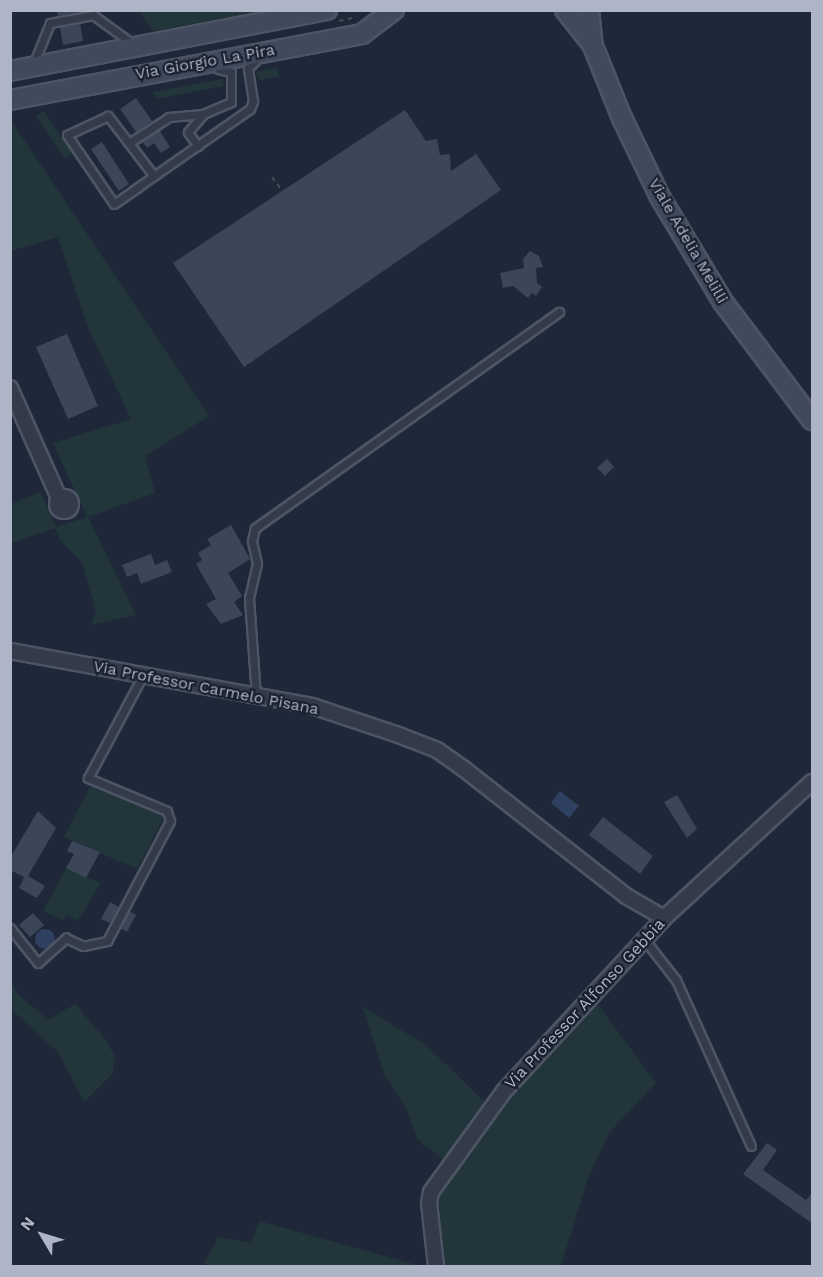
<!DOCTYPE html>
<style>
body{margin:0}
#map{position:relative;width:823px;height:1277px;overflow:hidden;background:#1f2839;font-family:"Work Sans",sans-serif}
div>[style]{position:absolute}
[style*='--x']{left:calc(var(--x)*1px);top:calc(var(--y)*1px);width:calc(var(--w)*1px);rotate:calc(var(--a)*1deg)}
.green>*{inset:0;background:#21353a}
.water>*{inset:0;background:#304060}
.round{border-radius:50%}
.building>*{inset:0;background:#3b4659}
.path>*{height:2px;margin-top:-1px;transform-origin:0;background:repeating-linear-gradient(90deg,#3c5155 0 4.5px,transparent 0 9px)}
.roads{filter:drop-shadow(2px 0 #4d5564) drop-shadow(-2px 0 #4d5564) drop-shadow(0 2px #4d5564) drop-shadow(0 -2px #4d5564)}
.lane>*{height:7px;margin:-3.5px;padding:0 3.5px;transform-origin:3.5px;border-radius:3.5px;background:#333a4a}
.street>*{height:14px;margin:-7px;padding:0 7px;transform-origin:7px;border-radius:7px;background:#333a4a}
.street>.ring{margin:-7px;padding:0;box-sizing:content-box;background:none;border:14px solid #333a4a;border-radius:50%}
.secondary>*{height:18px;margin:-9px;padding:0 9px;transform-origin:9px;border-radius:9px;background:#41495d}
span{translate:-50% -50%;white-space:nowrap;text-align:center;line-height:1.15;-webkit-text-stroke:4.5px #18202e;paint-order:stroke}
.street-label{font-size:16px;color:#adb5c6}
.frame{position:absolute;inset:0;border:12px solid #adb5c6;pointer-events:none}
.north{position:absolute;left:12px;top:1205px;width:60px;height:60px;-webkit-text-stroke:4px #18202e;paint-order:stroke;rotate:308deg;font-size:16px;font-weight:700;line-height:24px;text-align:center;color:#adb5c6}
.north::after{content:'';display:block;margin:auto;width:21px;height:27px;background:#adb5c6;clip-path:polygon(50% 0,100% 100%,50% 72%,0 100%)}
</style>
<div id="map">
<div class="green">
<div style="clip-path:polygon(139px 11px,265px 11px,153px 31px)"></div>
<div style="clip-path:polygon(276px 67px,279px 76px,260px 80px,256px 72px)"></div>
<div style="clip-path:polygon(223px 79px,223px 86px,157px 99px,153px 92px)"></div>
<div style="clip-path:polygon(44px 111px,72px 153px,65px 158px,36px 116px)"></div>
<div style="clip-path:polygon(10px 119px,209px 416px,145px 456px,155px 493px,88px 517px,136px 615px,91px 625px,96px 611px,82px 562px,60px 540px,55px 528px,11px 543px,11px 504px,41px 492px,56px 527px,87px 517px,53px 443px,131px 419px,88px 327px,58px 237px,11px 251px)"></div>
<div style="clip-path:polygon(91px 785px,164px 817px,137px 869px,64px 837px)"></div>
<div style="clip-path:polygon(66px 868px,101px 883px,78px 921px,67px 915px,63px 920px,43px 911px)"></div>
<div style="clip-path:polygon(10px 981px,19px 995px,48px 1020px,75px 1004px,106px 1040px,115px 1057px,113px 1073px,84px 1102px,58px 1052px,13px 1011px)"></div>
<div style="clip-path:polygon(594px 999px,656px 1083px,609px 1133px,587px 1181px,561px 1266px,441px 1266px,435px 1198px,516px 1085px)"></div>
<div style="clip-path:polygon(363px 1007px,426px 1045px,486px 1103px,445px 1161px,417px 1139px,407px 1110px,384px 1074px)"></div>
<div style="clip-path:polygon(259px 1221px,421px 1266px,203px 1266px,218px 1237px,251px 1243px)"></div>
</div>
<div class="water">
<div style="clip-path:polygon(560px 791px,579px 806px,569px 818px,551px 803px)"></div>
<div class="round" style="left:35px;top:929px;width:20px;height:20px"></div>
</div>
<div class="building">
<div style="clip-path:polygon(57px 10px,78px 10px,78px 12px,58px 16px)"></div>
<div style="clip-path:polygon(80px 23px,83px 41px,63px 45px,60px 27px)"></div>
<div style="clip-path:polygon(136px 98px,152px 121px,136px 132px,120px 109px)"></div>
<div style="clip-path:polygon(405px 110px,426px 141px,437px 139px,440px 155px,450px 154px,451px 171px,476px 154px,501px 190px,244px 367px,173px 263px)"></div>
<div style="clip-path:polygon(159px 130px,170px 147px,161px 153px,154px 143px,147px 148px,142px 141px)"></div>
<div style="clip-path:polygon(102px 142px,129px 184px,119px 191px,91px 149px)"></div>
<div style="clip-path:polygon(530px 251px,539px 256px,543px 267px,536px 268px,537px 283px,542px 287px,536px 296px,532px 293px,528px 298px,513px 286px,503px 288px,500px 273px,524px 268px,523px 259px)"></div>
<div style="clip-path:polygon(67px 334px,98px 406px,68px 419px,36px 347px)"></div>
<div style="clip-path:polygon(607px 459px,614px 467px,605px 476px,597px 468px)"></div>
<div style="clip-path:polygon(231px 525px,250px 559px,228px 573px,242px 596px,234px 602px,243px 615px,221px 624px,206px 604px,216px 599px,196px 564px,202px 560px,198px 553px,211px 545px,207px 539px)"></div>
<div style="clip-path:polygon(151px 554px,155px 565px,167px 560px,172px 572px,141px 584px,137px 573px,127px 577px,122px 565px)"></div>
<div style="clip-path:polygon(677px 795px,697px 829px,687px 838px,664px 802px)"></div>
<div style="clip-path:polygon(38px 811px,56px 828px,28px 876px,45px 886px,37px 898px,19px 888px,24px 877px,10px 870px,10px 858px)"></div>
<div style="clip-path:polygon(603px 817px,653px 856px,640px 874px,589px 835px)"></div>
<div style="clip-path:polygon(72px 841px,100px 852px,86px 878px,66px 868px,74px 854px,67px 851px)"></div>
<div style="clip-path:polygon(110px 902px,119px 907px,110px 923px,101px 919px)"></div>
<div style="clip-path:polygon(129px 911px,136px 915px,127px 932px,120px 928px)"></div>
<div style="clip-path:polygon(33px 913px,44px 925px,30px 937px,19px 925px)"></div>
<div style="clip-path:polygon(767px 1143px,777px 1150px,763px 1170px,806px 1200px,813px 1192px,813px 1224px,743px 1174px)"></div>
</div>
<div class="path">
<div style="--x:339;--y:21;--w:18;--a:-13"></div>
<div style="--x:272;--y:177;--w:15;--a:53"></div>
</div>
<div class="roads">
<div class="lane">
<div style="--x:33;--y:65;--w:45;--a:-68"></div>
<div style="--x:50;--y:23;--w:44;--a:-10.5"></div>
<div style="--x:93;--y:15;--w:49;--a:35.9"></div>
<div style="--x:129;--y:143;--w:48;--a:-33"></div>
<div style="--x:169;--y:117;--w:34;--a:-5"></div>
<div style="--x:203;--y:114;--w:30;--a:-23"></div>
<div style="--x:231;--y:102;--w:30;--a:-90"></div>
<div style="--x:231;--y:72;--w:13;--a:-167"></div>
<div style="--x:198;--y:146;--w:17;--a:-126"></div>
<div style="--x:188;--y:132;--w:23;--a:-50"></div>
<div style="--x:154;--y:176;--w:76;--a:-127.5"></div>
<div style="--x:108;--y:116;--w:45;--a:155.1"></div>
<div style="--x:67;--y:135;--w:83;--a:55.7"></div>
<div style="--x:114;--y:204;--w:29;--a:-35"></div>
<div style="--x:138;--y:187;--w:136;--a:-34.9"></div>
<div style="--x:250;--y:109;--w:9;--a:-69"></div>
<div style="--x:253;--y:101;--w:33;--a:-99"></div>
<div style="--x:248;--y:68;--w:10;--a:-45"></div>
<div style="--x:256;--y:696;--w:98;--a:-94.1"></div>
<div style="--x:249;--y:598;--w:36;--a:-77"></div>
<div style="--x:257;--y:563;--w:23;--a:-103"></div>
<div style="--x:252;--y:541;--w:13;--a:-77"></div>
<div style="--x:255;--y:528;--w:373;--a:-35.4"></div>
<div style="--x:10;--y:928;--w:45;--a:51.3"></div>
<div style="--x:38;--y:963;--w:38;--a:-42"></div>
<div style="--x:66;--y:938;--w:19;--a:25"></div>
<div style="--x:83;--y:946;--w:25;--a:-12"></div>
<div style="--x:107;--y:941;--w:136;--a:-62.3"></div>
<div style="--x:170;--y:821;--w:10;--a:-107"></div>
<div style="--x:167;--y:811;--w:86;--a:-157.3"></div>
<div style="--x:88;--y:778;--w:117;--a:-61.9"></div>
<div style="--x:644;--y:939;--w:52;--a:52"></div>
<div style="--x:676;--y:980;--w:182;--a:65.7"></div>
</div>
<div class="street">
<div style="--x:10;--y:388;--w:120;--a:66"></div>
<div class="ring" style="left:57px;top:497px;width:0;height:0"></div>
<div style="--x:10;--y:651;--w:307;--a:10.3"></div>
<div style="--x:312;--y:706;--w:94;--a:18.6"></div>
<div style="--x:401;--y:736;--w:39;--a:21"></div>
<div style="--x:437;--y:750;--w:33;--a:35"></div>
<div style="--x:464;--y:769;--w:206;--a:38.1"></div>
<div style="--x:626;--y:896;--w:44;--a:30.1"></div>
<div style="--x:436;--y:1266;--w:63;--a:-96.3"></div>
<div style="--x:429;--y:1203;--w:11;--a:-80"></div>
<div style="--x:431;--y:1192;--w:125;--a:-54.1"></div>
<div style="--x:504;--y:1091;--w:236;--a:-47.2"></div>
<div style="--x:664;--y:918;--w:201;--a:-42.6"></div>
</div>
<div class="secondary">
<div style="--x:565;--y:10;--w:43;--a:51.5"></div>
<div style="--x:589;--y:10;--w:36;--a:84"></div>
<div style="--x:593;--y:46;--w:78;--a:68.1"></div>
<div style="--x:622;--y:118;--w:88;--a:64.3"></div>
<div style="--x:660;--y:197;--w:122;--a:59"></div>
<div style="--x:723;--y:302;--w:148;--a:53"></div>
<div style="--x:10;--y:71;--w:323;--a:-10.9"></div>
<div style="--x:10;--y:100;--w:358;--a:-10.6"></div>
<div style="--x:362;--y:34;--w:40;--a:-37"></div>
</div>
</div>
<div class="street-label">
<span style="left:205px;top:62px;rotate:-10deg">Via Giorgio La Pira</span>
<span style="left:688px;top:241px;rotate:60deg">Viale Adelia Melilli</span>
<span style="left:206px;top:688px;rotate:11deg">Via Professor Carmelo Pisana</span>
<span style="left:585px;top:1004px;rotate:-47deg">Via Professor Alfonso Gebbia</span>
</div>
<div class="frame"></div>
<div class="north">N</div>
</div>
